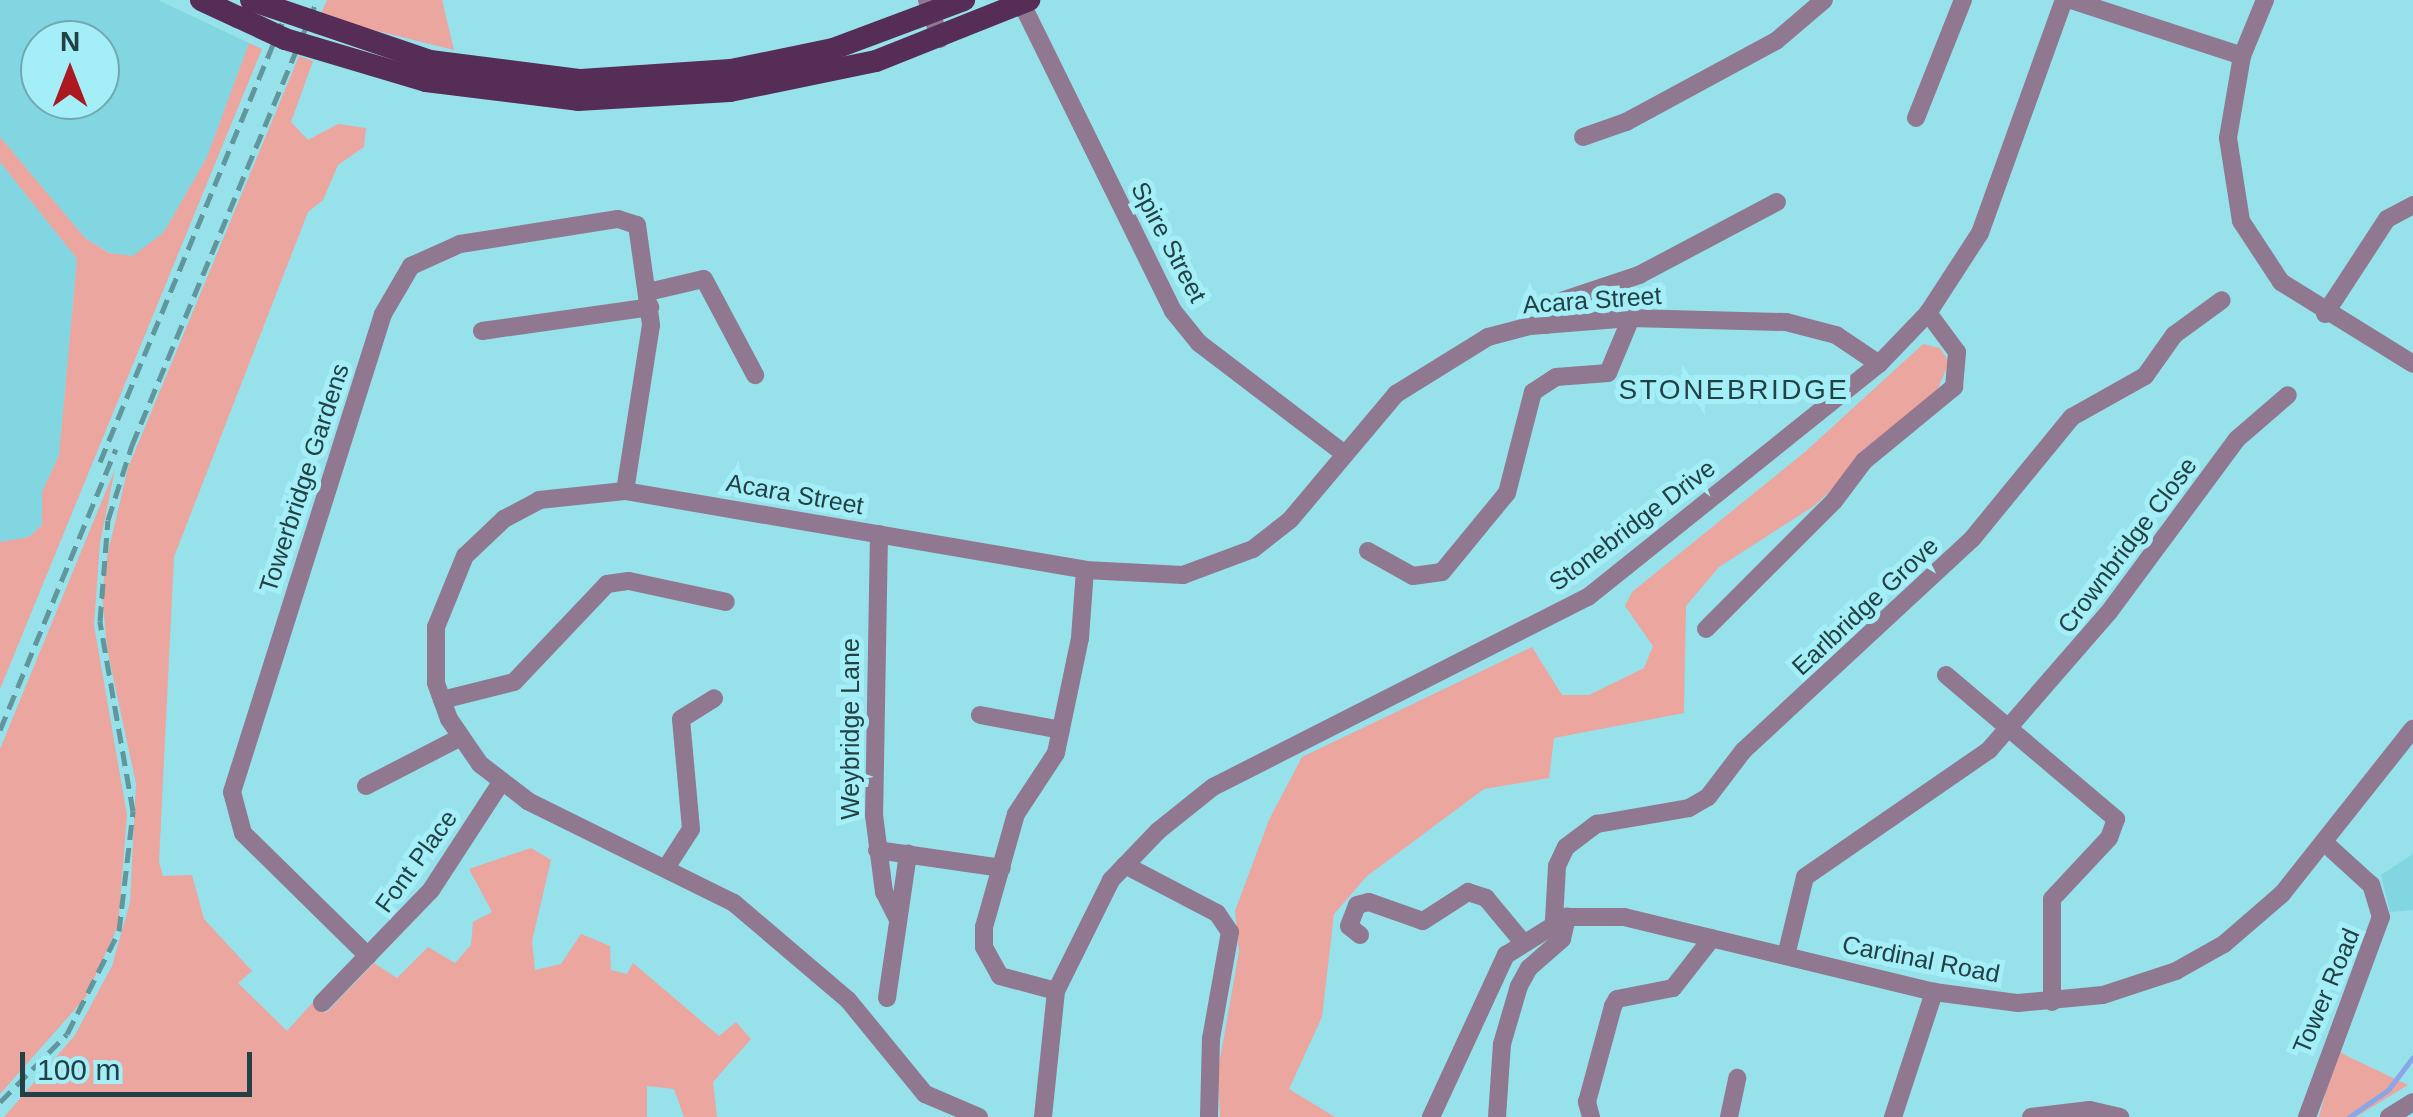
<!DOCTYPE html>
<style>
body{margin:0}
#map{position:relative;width:2413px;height:1117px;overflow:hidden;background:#97e1ea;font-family:Helvetica,sans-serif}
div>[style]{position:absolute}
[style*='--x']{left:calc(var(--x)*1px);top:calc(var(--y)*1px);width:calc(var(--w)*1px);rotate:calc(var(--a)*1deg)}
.built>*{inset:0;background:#82d6e1}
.green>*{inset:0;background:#eaa69f}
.stream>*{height:5px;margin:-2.5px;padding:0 2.5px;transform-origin:2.5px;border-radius:2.5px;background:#89a6e7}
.minor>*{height:18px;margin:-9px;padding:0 9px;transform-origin:9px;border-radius:9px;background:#8f7890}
.major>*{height:22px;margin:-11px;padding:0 11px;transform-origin:11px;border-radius:11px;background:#552d57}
.rail>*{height:5px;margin-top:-2.5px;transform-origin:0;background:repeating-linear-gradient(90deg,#60969c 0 15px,transparent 0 23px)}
.major-bridge>*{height:22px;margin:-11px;padding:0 11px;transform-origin:11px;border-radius:11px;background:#552d57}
span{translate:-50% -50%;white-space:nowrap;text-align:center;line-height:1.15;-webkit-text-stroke:10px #a4eef7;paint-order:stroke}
.street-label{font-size:25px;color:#224145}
.neighbourhood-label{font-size:28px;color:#224145;letter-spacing:2.5px}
.north{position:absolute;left:20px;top:20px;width:100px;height:100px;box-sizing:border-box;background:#a4eef7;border:2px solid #70a9b0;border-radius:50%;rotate:0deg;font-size:28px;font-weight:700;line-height:40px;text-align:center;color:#224145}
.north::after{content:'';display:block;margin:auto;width:35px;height:45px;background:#ac1820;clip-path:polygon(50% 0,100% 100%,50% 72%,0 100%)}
.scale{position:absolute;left:20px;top:1052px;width:232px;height:45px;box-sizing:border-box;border:5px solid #224145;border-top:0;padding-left:12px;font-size:30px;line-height:35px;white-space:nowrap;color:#224145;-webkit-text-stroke:8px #a4eef7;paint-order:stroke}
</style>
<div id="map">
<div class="built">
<div style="clip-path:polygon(evenodd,0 0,158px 0,249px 43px,207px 157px,164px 232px,148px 248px,133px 256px,110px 253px,85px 238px,0 137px,0 0,40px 40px,100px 40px,100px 100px,40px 100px,40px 40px)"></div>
<div style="clip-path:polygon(0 162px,77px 259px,59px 455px,42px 492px,42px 525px,29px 537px,0 542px)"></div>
<div style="clip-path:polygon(2413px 854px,2413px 910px,2390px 912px,2381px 875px)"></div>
</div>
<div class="green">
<div style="clip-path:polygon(327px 0,442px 0,454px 50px,341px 22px,321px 14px)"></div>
<div style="clip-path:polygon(249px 43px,262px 49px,0 689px,0 542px,29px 537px,42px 525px,42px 492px,59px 455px,77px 259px,0 162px,0 137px,85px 238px,109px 253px,133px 256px,164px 232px,207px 157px)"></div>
<div style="clip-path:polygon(299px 56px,313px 61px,291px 122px,308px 140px,338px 124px,366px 128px,364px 147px,338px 165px,323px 200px,308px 212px,174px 557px,159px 862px,163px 876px,192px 875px,204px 919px,252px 971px,238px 983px,287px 1031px,314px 1001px,326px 1013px,374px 963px,397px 978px,428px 947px,455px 963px,471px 945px,473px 922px,492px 912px,469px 869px,531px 848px,551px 860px,532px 941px,535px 970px,561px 964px,581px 934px,610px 946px,611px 970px,627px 974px,633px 963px,719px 1036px,736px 1022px,751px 1039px,713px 1082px,717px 1117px,684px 1117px,674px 1089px,647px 1086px,647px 1117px,4px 1117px,75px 1035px,112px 966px,130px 902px,136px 784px,107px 648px,102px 593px,108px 552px,128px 468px)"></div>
<div style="clip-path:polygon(1923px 344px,1940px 348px,1949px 362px,1937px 391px,1814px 506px,1719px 567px,1686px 606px,1684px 713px,1554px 738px,1549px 778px,1484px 789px,1367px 876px,1334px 914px,1322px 1017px,1289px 1089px,1335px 1117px,1220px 1117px,1218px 1071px,1239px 951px,1235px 911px,1269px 820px,1302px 757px,1532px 647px,1562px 695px,1589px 695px,1644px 668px,1653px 646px,1625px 606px,1632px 592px,1805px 452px)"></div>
<div style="clip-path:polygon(115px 469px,100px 543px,94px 625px,127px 815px,118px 926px,85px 998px,0 1094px,0 749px)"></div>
<div style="clip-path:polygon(2337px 1050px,2347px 1056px,2408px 1085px,2356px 1117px,2319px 1117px)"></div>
</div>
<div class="stream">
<div style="--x:2349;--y:1117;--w:47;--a:-34.7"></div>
<div style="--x:2388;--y:1090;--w:41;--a:-52.9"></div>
</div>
<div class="minor">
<div style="--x:927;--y:0;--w:41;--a:71.6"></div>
<div style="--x:1020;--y:0;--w:347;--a:63.8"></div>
<div style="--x:1173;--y:311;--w:41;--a:50.9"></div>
<div style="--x:1199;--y:343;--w:180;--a:37.3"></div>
<div style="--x:2071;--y:0;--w:180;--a:18.1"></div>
<div style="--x:2265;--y:0;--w:61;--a:112.3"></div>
<div style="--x:2242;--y:56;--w:83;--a:99.7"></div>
<div style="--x:2228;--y:138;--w:84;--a:81.1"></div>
<div style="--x:2241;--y:221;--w:73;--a:56.7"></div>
<div style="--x:2281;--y:282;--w:155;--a:31.8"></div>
<div style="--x:1916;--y:118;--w:127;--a:-68.3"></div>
<div style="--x:1583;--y:137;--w:46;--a:-19.2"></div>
<div style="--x:1626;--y:122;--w:170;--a:-28.4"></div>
<div style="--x:1776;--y:41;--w:63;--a:-40.5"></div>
<div style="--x:648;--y:292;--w:57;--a:-13.1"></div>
<div style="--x:704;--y:279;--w:109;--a:62"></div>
<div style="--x:2325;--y:314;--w:113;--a:-56.9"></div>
<div style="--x:2387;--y:219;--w:30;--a:-28"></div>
<div style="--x:1546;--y:325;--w:24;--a:-68"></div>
<div style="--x:1555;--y:303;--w:89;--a:-18.4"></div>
<div style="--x:1639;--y:275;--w:156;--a:-27.9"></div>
<div style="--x:482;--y:331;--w:170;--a:-8.1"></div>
<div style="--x:879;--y:534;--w:281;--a:91"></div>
<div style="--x:874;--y:815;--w:78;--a:82.6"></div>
<div style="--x:884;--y:892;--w:31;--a:63"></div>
<div style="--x:1368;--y:551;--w:51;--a:29.1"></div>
<div style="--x:1413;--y:576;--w:29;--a:-8"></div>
<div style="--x:1442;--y:572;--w:102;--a:-50.6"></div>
<div style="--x:1507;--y:493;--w:104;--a:-75.6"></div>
<div style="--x:1533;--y:392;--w:27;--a:-33"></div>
<div style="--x:1556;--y:377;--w:52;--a:-4.4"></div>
<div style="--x:1608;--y:373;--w:60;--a:-67.3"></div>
<div style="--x:1706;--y:629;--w:181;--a:-45"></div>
<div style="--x:1834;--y:501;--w:50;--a:-53.1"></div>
<div style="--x:1864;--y:461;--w:117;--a:-39.4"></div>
<div style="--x:1954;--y:387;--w:35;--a:-85"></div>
<div style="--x:1957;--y:352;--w:49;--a:-126.6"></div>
<div style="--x:1946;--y:675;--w:223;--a:40.3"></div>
<div style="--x:2116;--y:819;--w:20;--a:110"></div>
<div style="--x:2109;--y:838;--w:83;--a:133.1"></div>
<div style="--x:2052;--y:899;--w:103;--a:90"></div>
<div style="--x:442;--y:700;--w:74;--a:-14"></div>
<div style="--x:514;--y:682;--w:135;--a:-46.5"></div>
<div style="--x:607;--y:584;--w:22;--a:-8"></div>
<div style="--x:629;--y:581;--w:99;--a:12.2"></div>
<div style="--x:980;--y:715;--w:82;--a:10.5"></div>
<div style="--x:366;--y:786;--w:107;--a:-27.3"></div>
<div style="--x:877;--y:850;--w:126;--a:8.2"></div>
<div style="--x:1125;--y:865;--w:104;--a:27.6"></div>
<div style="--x:1217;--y:913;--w:23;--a:56"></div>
<div style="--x:1230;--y:932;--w:109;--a:100.1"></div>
<div style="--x:1211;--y:1039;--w:78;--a:91.5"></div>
<div style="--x:666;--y:868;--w:46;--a:-57.3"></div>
<div style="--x:691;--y:829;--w:110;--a:-95.2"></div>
<div style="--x:681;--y:719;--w:39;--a:-32"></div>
<div style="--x:1554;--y:920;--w:54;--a:-86.8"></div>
<div style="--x:1557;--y:866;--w:21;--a:-65"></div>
<div style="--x:1566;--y:847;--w:39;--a:-37"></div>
<div style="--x:1597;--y:824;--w:93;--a:-9.9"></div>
<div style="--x:1689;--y:808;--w:22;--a:-30"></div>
<div style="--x:1708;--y:797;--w:58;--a:-52.7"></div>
<div style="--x:1743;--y:751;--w:312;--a:-42.8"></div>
<div style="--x:1972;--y:539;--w:158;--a:-50.7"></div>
<div style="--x:2072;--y:417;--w:84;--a:-29.3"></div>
<div style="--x:2145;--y:376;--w:50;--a:-54.7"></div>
<div style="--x:2174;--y:335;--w:59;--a:-36.1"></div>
<div style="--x:1360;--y:935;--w:14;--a:-141"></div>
<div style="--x:1349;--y:926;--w:22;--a:-69"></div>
<div style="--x:1357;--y:905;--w:12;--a:-14"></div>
<div style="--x:1369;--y:902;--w:57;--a:19.4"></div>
<div style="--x:1423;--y:921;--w:54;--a:-32.8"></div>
<div style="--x:1468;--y:892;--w:19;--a:18"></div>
<div style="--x:1486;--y:898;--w:55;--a:50.2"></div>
<div style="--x:368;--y:956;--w:175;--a:-135.5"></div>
<div style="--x:243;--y:833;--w:42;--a:-105"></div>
<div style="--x:232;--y:792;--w:501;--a:-72.47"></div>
<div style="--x:383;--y:314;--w:56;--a:-59.7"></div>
<div style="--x:411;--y:266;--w:54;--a:-24.2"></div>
<div style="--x:460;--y:244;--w:160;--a:-9"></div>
<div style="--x:618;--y:219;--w:20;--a:18"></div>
<div style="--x:637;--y:225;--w:101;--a:82"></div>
<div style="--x:651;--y:325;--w:168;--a:98.9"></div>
<div style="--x:1786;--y:956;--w:81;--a:-76.5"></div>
<div style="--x:1805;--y:877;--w:224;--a:-34.6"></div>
<div style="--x:1989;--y:750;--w:183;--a:-49"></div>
<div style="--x:2109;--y:612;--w:215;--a:-53.5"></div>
<div style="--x:2237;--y:439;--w:67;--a:-40.8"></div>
<div style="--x:1056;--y:991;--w:58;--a:-165"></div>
<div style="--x:1000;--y:976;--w:33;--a:-119"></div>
<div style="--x:984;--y:947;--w:20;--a:-90"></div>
<div style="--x:984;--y:927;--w:117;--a:-74.2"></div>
<div style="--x:1016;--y:814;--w:73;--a:-56.7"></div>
<div style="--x:1056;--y:753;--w:117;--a:-78.2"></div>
<div style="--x:1080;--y:638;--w:68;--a:-85.8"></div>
<div style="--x:887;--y:998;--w:146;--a:-81.7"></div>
<div style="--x:322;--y:1003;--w:157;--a:-46"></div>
<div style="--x:431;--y:890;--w:126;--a:-56.9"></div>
<div style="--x:979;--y:1117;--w:59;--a:-156.9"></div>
<div style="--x:925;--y:1094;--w:122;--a:-129.3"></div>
<div style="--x:848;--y:1000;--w:150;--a:-139.6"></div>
<div style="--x:734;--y:903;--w:230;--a:-153.7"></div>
<div style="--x:528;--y:801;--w:61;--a:-142.4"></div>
<div style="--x:480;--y:764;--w:55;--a:-124.6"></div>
<div style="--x:449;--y:719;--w:38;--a:-110"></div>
<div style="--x:436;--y:683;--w:56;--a:-90"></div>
<div style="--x:436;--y:627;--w:77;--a:-67.8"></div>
<div style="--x:465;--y:556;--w:54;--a:-43.5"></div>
<div style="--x:504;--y:519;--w:40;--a:-28"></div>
<div style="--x:539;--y:500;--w:86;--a:-6"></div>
<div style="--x:625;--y:491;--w:467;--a:9.7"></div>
<div style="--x:1085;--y:570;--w:98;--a:2.9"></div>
<div style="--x:1183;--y:575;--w:75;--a:-20.4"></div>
<div style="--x:1253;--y:549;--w:47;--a:-38.1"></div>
<div style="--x:1290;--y:520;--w:165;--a:-49.9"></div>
<div style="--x:1396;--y:394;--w:108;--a:-31.8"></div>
<div style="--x:1488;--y:337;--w:43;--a:-14.7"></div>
<div style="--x:1530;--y:326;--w:101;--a:-4.5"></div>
<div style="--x:1631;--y:318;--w:155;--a:1.5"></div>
<div style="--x:1786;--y:322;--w:52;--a:14.6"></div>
<div style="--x:1836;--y:335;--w:52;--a:34"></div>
<div style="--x:1043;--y:1117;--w:127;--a:-84.1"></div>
<div style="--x:1056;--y:991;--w:124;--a:-63.6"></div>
<div style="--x:1111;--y:880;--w:68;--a:-46.2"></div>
<div style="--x:1158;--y:831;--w:70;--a:-38.7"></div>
<div style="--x:1213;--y:787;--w:420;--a:-26.9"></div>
<div style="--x:1588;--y:597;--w:373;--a:-38.7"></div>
<div style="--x:1879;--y:364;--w:71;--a:-46.1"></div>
<div style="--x:1928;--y:313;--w:95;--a:-57"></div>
<div style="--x:1980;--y:233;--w:248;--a:-70.2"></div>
<div style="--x:1431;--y:1117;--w:179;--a:-65.2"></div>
<div style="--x:1506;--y:955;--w:72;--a:-31.9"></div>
<div style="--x:1567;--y:917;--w:57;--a:0"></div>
<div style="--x:1624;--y:917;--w:319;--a:13.6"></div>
<div style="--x:1934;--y:992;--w:85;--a:7.5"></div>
<div style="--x:2018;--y:1003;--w:85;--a:-5.4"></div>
<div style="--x:2103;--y:995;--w:77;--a:-18.2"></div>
<div style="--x:2176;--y:971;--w:55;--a:-29.4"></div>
<div style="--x:2224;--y:944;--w:77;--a:-40.8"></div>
<div style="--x:2282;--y:894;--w:211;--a:-51.6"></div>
<div style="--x:1497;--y:1117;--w:73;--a:-86.1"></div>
<div style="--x:1502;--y:1044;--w:60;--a:-73.7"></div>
<div style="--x:1519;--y:986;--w:21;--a:-61"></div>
<div style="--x:1529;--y:968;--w:44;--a:-41.3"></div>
<div style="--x:1562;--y:939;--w:23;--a:-77"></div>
<div style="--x:1591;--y:1117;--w:16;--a:-105"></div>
<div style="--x:1587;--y:1102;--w:99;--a:-74.8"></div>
<div style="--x:1613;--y:1006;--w:8;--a:-60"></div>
<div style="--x:1617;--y:999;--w:57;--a:-11.1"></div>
<div style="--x:1673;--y:988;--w:63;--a:-52"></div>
<div style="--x:1729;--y:1117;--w:40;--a:-78"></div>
<div style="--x:1893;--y:1117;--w:132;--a:-71.8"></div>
<div style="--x:2031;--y:1117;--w:59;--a:-6.8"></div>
<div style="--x:2090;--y:1110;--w:31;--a:13"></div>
<div style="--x:2307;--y:1117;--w:213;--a:-69.7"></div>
<div style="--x:2381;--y:917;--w:34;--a:-107"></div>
<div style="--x:2371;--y:885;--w:61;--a:-137.7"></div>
<div style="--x:2389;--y:1117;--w:28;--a:-32"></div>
</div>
<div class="major">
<div style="--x:201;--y:0;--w:41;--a:24.7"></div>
<div style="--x:430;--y:61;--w:152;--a:7.2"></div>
<div style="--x:581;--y:80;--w:150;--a:-3.8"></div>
<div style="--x:731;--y:70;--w:104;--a:-11.6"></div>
<div style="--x:833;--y:49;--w:140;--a:-20.5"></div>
<div style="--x:426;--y:81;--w:153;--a:7.1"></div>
<div style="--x:578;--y:100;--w:152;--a:-3.4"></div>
<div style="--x:730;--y:91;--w:149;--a:-11.6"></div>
<div style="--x:876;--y:61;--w:165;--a:-21.7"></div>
</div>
<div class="rail">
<div style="--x:100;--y:462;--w:500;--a:-67.5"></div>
<div style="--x:0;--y:730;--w:304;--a:-67.6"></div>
<div style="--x:0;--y:1102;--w:95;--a:-45.4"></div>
<div style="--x:67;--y:1034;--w:115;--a:-63.2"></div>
<div style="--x:119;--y:931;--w:121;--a:-83.3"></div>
<div style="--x:133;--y:811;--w:193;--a:-99.9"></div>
<div style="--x:100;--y:621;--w:101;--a:-85.5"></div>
<div style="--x:108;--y:520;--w:79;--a:-72.3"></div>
<div style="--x:132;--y:445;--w:482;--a:-67.4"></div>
</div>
<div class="major-bridge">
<div style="--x:251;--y:0;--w:189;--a:18.8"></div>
<div style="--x:238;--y:17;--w:52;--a:25.1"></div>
<div style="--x:285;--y:39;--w:147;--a:16.6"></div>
</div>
<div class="street-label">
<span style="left:1169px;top:242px;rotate:62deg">Spire Street</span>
<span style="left:1592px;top:300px;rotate:-4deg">Acara Street</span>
<span style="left:304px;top:478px;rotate:-72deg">Towerbridge Gardens</span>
<span style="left:795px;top:494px;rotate:10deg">Acara Street</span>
<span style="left:1632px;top:525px;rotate:-37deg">Stonebridge Drive</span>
<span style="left:2127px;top:545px;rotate:-53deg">Crownbridge Close</span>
<span style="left:1865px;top:606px;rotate:-43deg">Earlbridge Grove</span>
<span style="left:850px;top:729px;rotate:-90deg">Weybridge Lane</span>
<span style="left:416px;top:861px;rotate:-54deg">Font Place</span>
<span style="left:1921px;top:959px;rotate:11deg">Cardinal Road</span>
<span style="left:2326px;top:991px;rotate:-67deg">Tower Road</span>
</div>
<div class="neighbourhood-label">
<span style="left:1734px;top:390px">STONEBRIDGE</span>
</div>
<div class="north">N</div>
<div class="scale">100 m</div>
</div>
